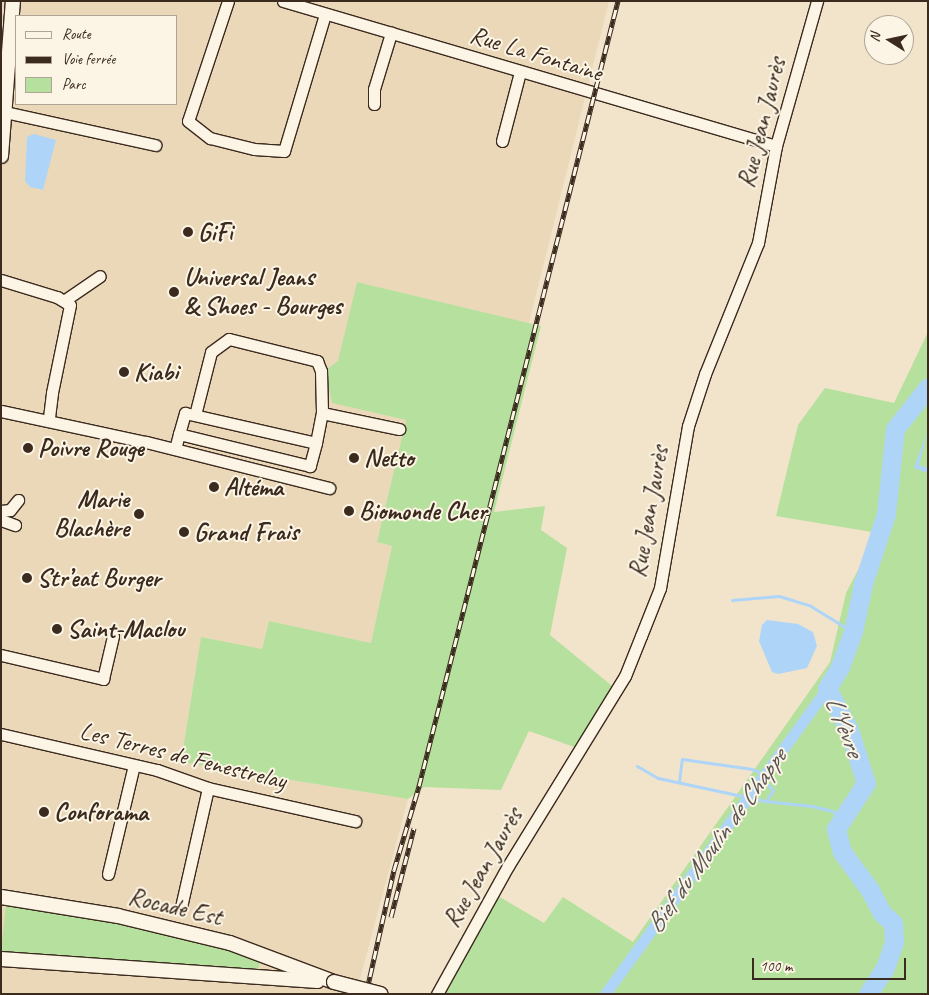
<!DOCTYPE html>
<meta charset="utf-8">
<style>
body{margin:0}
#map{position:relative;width:929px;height:995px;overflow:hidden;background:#f1e4cb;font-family:Caveat,sans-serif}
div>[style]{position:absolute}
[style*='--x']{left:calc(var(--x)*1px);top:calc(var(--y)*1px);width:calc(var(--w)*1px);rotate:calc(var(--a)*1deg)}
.built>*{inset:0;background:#ead8b8}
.green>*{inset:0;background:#b6e09d}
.water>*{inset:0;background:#aed5f8}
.stream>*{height:3px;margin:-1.5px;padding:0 1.5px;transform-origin:1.5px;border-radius:1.5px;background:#aed5f8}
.canal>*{height:11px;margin:-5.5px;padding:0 5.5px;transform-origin:5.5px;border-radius:5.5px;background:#aed5f8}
.river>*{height:19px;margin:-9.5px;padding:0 9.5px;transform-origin:9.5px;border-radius:9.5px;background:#aed5f8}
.roads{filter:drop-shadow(1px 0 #3b2a1e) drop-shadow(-1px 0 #3b2a1e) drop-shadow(0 1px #3b2a1e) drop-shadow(0 -1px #3b2a1e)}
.minor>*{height:11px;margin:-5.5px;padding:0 5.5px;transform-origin:5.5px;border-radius:5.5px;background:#fcf5e5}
.major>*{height:14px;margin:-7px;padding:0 7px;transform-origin:7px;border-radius:7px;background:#fcf5e5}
.rail>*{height:5px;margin-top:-2.5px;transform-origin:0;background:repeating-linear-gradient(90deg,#fcf5e5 0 9px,#3b2a1e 0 18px);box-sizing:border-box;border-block:1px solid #3b2a1e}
.bridges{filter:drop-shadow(1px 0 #3b2a1e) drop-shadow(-1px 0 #3b2a1e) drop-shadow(0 1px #3b2a1e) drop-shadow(0 -1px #3b2a1e)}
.major-bridge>*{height:14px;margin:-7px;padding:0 7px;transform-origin:7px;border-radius:7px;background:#fcf5e5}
.dots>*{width:14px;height:14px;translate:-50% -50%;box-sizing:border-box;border:2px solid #fcf5e5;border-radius:50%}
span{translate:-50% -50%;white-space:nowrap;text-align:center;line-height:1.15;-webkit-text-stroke:4px #fcf5e5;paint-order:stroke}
.street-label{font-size:25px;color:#3b2a1e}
.poi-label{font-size:25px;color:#3b2a1e;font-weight:700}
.left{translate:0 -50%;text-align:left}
.right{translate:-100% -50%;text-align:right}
.water-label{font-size:26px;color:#585554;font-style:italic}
.frame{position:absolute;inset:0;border:2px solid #3b2a1e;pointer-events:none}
.legend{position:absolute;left:15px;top:15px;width:162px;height:90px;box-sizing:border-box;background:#fcf5e5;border:1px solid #afa495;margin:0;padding:6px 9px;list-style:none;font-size:15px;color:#3b2a1e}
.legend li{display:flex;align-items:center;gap:10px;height:25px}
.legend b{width:25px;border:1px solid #afa495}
.north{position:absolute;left:864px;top:15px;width:50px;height:50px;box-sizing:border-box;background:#fcf5e5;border:1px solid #afa495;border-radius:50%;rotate:280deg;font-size:14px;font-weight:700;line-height:20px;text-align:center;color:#3b2a1e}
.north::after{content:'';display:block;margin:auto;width:18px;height:22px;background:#3b2a1e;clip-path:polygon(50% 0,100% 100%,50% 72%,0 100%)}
.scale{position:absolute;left:752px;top:958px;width:154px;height:22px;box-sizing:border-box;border:2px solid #3b2a1e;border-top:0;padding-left:6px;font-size:15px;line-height:18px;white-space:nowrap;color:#3b2a1e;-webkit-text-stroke:4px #fcf5e5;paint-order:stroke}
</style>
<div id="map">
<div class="built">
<div style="clip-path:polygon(evenodd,1px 1px,609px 1px,529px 323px,357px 282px,332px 403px,406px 420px,377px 542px,392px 546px,371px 643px,269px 621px,262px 649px,201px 637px,181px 762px,408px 799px,356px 994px,1px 994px,1px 1px,16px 16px,176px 16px,176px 104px,16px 104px,16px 16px)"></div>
</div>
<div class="green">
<div style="clip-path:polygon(357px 282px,541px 326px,494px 512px,545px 506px,541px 530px,567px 548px,550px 635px,617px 690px,580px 749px,529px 731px,501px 790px,424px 787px,408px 799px,181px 762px,201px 637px,262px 649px,269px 621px,371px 643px,392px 546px,377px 542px,406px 420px,332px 403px,326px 370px,338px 361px)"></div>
<div style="clip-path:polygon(928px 332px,928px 994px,437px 994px,493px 893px,544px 923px,563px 897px,633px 942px,830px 662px,846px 593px,869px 549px,872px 532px,776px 516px,798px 425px,825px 388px,894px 403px)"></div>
<div style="clip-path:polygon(6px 904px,148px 927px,261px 958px,257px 973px,1px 953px)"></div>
</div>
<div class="water">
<div style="clip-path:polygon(34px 134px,56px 140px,43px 190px,30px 187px,25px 181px,27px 137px)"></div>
<div style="clip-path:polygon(928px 429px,919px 465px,928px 468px,928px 473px,914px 468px)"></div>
<div style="clip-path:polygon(767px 620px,798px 624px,813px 632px,817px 646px,807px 668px,778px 674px,772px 672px,759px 641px,762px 625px)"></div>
</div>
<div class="stream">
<div style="--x:732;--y:600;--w:47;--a:-4.9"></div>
<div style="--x:779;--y:596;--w:31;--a:17"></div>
<div style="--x:809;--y:605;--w:52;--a:31.5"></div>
<div style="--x:637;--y:766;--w:24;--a:30"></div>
<div style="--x:658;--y:778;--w:109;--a:12.1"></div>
<div style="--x:765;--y:801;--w:47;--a:6.1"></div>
<div style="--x:812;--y:806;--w:21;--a:14"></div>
<div style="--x:832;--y:811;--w:11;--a:38"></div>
<div style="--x:763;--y:779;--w:15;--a:48"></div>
<div style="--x:773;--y:790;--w:13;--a:122"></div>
<div style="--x:679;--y:782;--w:23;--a:-83"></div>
<div style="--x:682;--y:759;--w:71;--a:8.1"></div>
<div style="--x:752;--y:769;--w:15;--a:23"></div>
</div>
<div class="canal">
<div style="--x:605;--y:994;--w:378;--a:-54"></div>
</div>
<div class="river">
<div style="--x:868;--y:994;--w:31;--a:-57"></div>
<div style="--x:885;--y:968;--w:28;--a:-71"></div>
<div style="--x:894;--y:942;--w:19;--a:-93"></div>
<div style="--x:893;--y:923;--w:15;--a:-138"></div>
<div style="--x:882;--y:913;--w:26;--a:-118"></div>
<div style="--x:870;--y:890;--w:47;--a:-126.4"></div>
<div style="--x:842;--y:852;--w:24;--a:-105"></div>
<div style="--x:836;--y:829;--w:55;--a:-56.9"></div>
<div style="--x:866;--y:783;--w:56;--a:-107.8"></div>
<div style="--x:849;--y:730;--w:47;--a:-117.6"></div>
<div style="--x:827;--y:688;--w:25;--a:-58"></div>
<div style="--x:840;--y:667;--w:37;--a:-70"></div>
<div style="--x:853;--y:632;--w:49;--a:-78.2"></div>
<div style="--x:863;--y:584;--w:74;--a:-71.8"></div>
<div style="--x:886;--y:514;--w:85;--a:-84"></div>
<div style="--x:895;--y:429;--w:53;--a:-51.8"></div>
</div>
<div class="roads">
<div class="minor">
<div style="--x:228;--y:1;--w:126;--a:108.4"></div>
<div style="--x:188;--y:121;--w:28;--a:38"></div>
<div style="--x:210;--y:138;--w:45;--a:14"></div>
<div style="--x:254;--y:149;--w:30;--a:4"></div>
<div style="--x:284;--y:151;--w:143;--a:-73.3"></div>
<div style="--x:283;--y:1;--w:514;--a:16.39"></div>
<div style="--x:374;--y:104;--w:15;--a:-90"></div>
<div style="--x:374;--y:89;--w:59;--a:-73.1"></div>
<div style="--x:5;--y:112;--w:154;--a:12.4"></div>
<div style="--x:502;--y:141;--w:71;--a:-75.4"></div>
<div style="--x:1;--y:280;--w:59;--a:16.9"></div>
<div style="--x:57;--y:297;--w:15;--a:32"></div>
<div style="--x:70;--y:305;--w:90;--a:101.6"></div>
<div style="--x:52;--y:393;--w:26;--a:97"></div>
<div style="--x:65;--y:300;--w:42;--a:-34.4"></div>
<div style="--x:1;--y:411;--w:148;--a:12.1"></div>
<div style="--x:146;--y:442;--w:189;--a:14.1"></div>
<div style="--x:195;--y:415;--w:65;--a:-75.7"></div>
<div style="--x:211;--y:352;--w:22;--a:-36"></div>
<div style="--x:229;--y:339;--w:91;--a:14"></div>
<div style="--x:317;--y:361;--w:11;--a:68"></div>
<div style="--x:321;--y:371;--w:42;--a:88.6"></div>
<div style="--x:316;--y:443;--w:31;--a:-79"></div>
<div style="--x:322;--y:413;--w:79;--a:11.7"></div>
<div style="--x:175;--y:449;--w:16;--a:-75"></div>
<div style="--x:179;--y:434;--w:22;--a:-74"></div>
<div style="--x:185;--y:413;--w:134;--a:12.9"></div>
<div style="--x:316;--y:443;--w:24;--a:105"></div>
<div style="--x:310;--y:466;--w:135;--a:-166.3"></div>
<div style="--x:1;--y:511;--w:9;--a:-6"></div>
<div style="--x:10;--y:510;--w:13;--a:-51"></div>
<div style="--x:1;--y:520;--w:15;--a:20"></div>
<div style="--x:1;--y:655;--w:105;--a:13.2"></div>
<div style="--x:103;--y:679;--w:44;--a:-76.9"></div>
<div style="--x:1;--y:734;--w:160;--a:13"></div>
<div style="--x:157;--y:770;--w:54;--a:19.4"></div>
<div style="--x:208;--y:788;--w:151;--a:12.7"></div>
<div style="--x:108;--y:874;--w:112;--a:-76.6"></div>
<div style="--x:181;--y:907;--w:122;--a:-77.2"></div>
<div style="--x:437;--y:994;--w:146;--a:-61"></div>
<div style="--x:508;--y:866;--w:223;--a:-58.4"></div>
<div style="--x:625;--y:676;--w:43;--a:-68.2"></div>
<div style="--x:641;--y:636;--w:52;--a:-68.4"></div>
<div style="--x:660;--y:588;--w:164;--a:-80.2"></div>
<div style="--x:688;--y:426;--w:55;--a:-71.9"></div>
<div style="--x:705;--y:374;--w:141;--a:-68"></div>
<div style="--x:758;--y:243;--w:99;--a:-79.5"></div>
<div style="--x:776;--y:146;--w:151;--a:-74.2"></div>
</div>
<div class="major">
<div style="--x:1;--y:156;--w:155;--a:-85.6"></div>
<div style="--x:1;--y:897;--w:119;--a:9.2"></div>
<div style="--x:118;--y:916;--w:115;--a:13.6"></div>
<div style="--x:230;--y:943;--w:111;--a:20.6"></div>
<div style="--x:1;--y:959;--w:317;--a:4"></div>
</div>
</div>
<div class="rail">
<div style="--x:391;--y:917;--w:92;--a:-75.5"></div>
<div style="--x:366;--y:994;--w:127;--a:-77.3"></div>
<div style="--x:394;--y:870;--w:88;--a:-73.4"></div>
<div style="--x:419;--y:786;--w:810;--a:-75.78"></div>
</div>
<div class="bridges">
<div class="major-bridge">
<div style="--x:334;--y:982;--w:48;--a:14.6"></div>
</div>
</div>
<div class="dots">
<div style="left:188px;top:232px;background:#3b2a1e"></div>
<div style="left:174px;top:292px;background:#3b2a1e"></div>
<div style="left:124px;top:372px;background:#3b2a1e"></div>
<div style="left:28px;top:448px;background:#3b2a1e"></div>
<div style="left:354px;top:458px;background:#3b2a1e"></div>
<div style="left:214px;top:487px;background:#3b2a1e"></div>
<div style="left:349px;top:511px;background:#3b2a1e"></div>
<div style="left:139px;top:514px;background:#3b2a1e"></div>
<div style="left:184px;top:532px;background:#3b2a1e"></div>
<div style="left:27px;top:578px;background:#3b2a1e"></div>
<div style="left:57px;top:629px;background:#3b2a1e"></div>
<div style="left:44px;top:812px;background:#3b2a1e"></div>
</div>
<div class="street-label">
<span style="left:536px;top:54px;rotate:17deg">Rue La Fontaine</span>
<span style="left:762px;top:123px;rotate:-76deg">Rue Jean Jaurès</span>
<span style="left:649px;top:512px;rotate:-80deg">Rue Jean Jaurès</span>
<span style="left:183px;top:756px;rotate:14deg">Les Terres de Fenestrelay</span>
<span style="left:483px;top:868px;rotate:-60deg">Rue Jean Jaurès</span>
<span style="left:175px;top:907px;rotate:13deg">Rocade Est</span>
</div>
<div class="poi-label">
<span class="left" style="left:198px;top:232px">GiFi</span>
<span class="left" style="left:184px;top:292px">Universal Jeans<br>&amp; Shoes - Bourges</span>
<span class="left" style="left:134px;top:372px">Kiabi</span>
<span class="left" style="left:38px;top:448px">Poivre Rouge</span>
<span class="left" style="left:364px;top:458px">Netto</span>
<span class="left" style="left:224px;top:487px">Altéma</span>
<span class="right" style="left:129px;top:514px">Marie<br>Blachère</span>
<span class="left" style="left:359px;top:511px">Biomonde Cher</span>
<span class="left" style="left:194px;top:532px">Grand Frais</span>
<span class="left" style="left:37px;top:578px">Str’eat Burger</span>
<span class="left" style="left:67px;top:629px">Saint-Maclou</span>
<span class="left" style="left:54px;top:812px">Conforama</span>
</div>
<div class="water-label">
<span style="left:844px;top:726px;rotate:68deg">L'Yèvre</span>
<span style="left:716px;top:841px;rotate:-54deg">Bief du Moulin de Chappe</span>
</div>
<div class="frame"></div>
<ul class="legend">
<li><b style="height:6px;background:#fcf5e5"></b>Route</li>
<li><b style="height:6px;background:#3b2a1e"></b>Voie ferrée</li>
<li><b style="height:14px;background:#b6e09d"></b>Parc</li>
</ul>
<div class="north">N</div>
<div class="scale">100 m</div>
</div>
